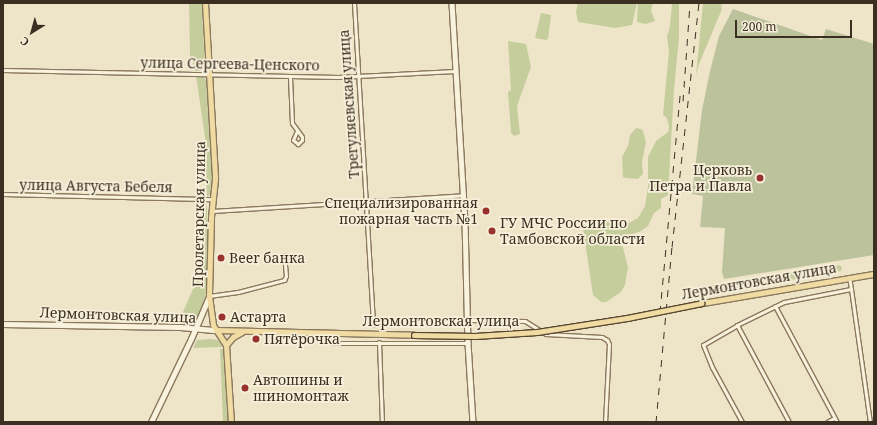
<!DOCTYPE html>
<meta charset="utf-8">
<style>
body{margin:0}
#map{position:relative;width:877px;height:425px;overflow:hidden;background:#eee5c9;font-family:"Noto Serif",serif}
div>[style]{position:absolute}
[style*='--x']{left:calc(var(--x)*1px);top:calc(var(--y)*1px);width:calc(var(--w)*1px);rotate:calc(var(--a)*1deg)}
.green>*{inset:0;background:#c5cd9d}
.cemetery>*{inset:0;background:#bcc29b}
.roads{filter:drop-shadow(1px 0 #8b785e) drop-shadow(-1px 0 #8b785e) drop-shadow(0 1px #8b785e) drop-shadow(0 -1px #8b785e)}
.street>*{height:3px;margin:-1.5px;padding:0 1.5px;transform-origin:1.5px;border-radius:1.5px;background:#f9f2dd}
.secondary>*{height:4.5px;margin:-2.25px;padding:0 2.25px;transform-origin:2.25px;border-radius:2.25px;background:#f9f2dd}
.primary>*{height:5px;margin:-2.5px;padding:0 2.5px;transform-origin:2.5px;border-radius:2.5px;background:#f0dba3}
.rail>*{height:1px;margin-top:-0.5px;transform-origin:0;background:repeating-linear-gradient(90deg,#3b2f21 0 7px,transparent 0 14px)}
.bridges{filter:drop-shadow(1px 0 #594631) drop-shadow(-1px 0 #594631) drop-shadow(0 1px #594631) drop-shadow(0 -1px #594631)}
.primary-bridge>*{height:5px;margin:-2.5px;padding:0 2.5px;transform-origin:2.5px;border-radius:2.5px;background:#f0dba3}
.dots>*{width:11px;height:11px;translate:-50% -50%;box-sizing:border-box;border:2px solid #f6efd9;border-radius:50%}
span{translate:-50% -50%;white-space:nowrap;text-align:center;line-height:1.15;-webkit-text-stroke:3.5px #f6efd9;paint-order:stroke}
.street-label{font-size:14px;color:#3b2f21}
.poi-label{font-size:14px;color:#3b2f21}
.right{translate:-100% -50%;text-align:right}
.left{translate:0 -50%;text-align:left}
.frame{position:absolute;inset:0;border:4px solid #3b2f21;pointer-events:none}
.north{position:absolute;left:12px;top:12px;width:40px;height:40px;-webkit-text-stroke:3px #f6efd9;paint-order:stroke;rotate:217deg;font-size:11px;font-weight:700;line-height:16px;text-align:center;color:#3b2f21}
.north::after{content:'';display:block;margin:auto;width:14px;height:18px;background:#3b2f21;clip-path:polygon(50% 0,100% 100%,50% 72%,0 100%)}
.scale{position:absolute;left:735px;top:20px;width:117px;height:18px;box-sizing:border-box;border:2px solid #3b2f21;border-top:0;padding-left:5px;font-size:12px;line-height:14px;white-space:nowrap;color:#3b2f21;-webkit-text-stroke:3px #f6efd9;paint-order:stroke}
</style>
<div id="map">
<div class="green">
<div style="clip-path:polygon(189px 3px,202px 3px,205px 68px,198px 71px,195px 71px,190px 55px)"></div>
<div style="clip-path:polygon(578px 3px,637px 3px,632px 25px,615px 28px,578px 22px,576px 12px)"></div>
<div style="clip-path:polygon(638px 3px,653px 3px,651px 10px,655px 21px,646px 24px,637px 22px)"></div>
<div style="clip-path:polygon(672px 3px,679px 3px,679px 37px,674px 90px,668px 195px,661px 199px,661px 208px,654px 213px,648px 226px,641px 231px,627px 236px,622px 244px,628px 267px,625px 285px,621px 292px,606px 302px,601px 302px,593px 295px,582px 222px,610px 221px,615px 227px,621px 227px,638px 218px,645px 206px,648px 187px,648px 157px,656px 141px,668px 132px,669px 127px,667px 118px,663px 115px,669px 51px,667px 37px,670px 26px)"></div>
<div style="clip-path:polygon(703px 3px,721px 3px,722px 9px,699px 64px,696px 75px)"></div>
<div style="clip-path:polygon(541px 13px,551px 15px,548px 39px,546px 40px,535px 38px)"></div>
<div style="clip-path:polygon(508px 41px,526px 44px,531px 67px,517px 106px,520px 134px,514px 136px,511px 133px,508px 92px,511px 90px)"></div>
<div style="clip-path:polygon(196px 76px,203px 77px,207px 81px,213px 184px,212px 193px,207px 197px,205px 137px)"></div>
<div style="clip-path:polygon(636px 128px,641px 129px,643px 131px,646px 142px,642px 162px,643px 174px,638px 179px,625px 178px,623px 177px,622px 157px,628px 146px,630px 135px)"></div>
<div style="clip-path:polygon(205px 202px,207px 208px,208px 271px,205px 301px,199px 316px,192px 321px,182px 324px,183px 312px,202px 268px,203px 229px)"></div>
<div style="clip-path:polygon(839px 265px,842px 267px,841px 271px,708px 295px,706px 286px)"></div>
<div style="clip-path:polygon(210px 339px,218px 340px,223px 347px,193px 348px,197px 340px)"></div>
<div style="clip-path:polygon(220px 349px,223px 349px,228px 422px,223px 422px)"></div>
</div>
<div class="cemetery">
<div style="clip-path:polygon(733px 9px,822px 40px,826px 29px,874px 44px,874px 255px,724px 279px,722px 272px,725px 228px,700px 227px,703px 196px,692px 194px,702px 110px,710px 71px,719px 36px)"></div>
</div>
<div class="roads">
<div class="street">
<div style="--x:354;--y:3;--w:322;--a:86.6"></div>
<div style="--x:3;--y:70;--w:335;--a:1.2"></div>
<div style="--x:338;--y:77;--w:117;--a:-2.9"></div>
<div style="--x:290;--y:77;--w:46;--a:87.5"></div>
<div style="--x:292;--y:123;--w:17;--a:54"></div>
<div style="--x:302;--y:137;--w:3;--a:90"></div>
<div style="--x:302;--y:140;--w:6;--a:135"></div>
<div style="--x:298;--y:144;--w:6;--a:-141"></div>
<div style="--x:293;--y:140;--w:10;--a:-66"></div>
<div style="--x:3;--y:194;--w:210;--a:1.4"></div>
<div style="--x:212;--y:211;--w:252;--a:-3.6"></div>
<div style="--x:851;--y:289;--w:134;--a:81.9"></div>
<div style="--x:209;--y:296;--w:29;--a:-8"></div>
<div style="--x:238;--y:292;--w:48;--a:-14.6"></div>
<div style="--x:284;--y:280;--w:4;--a:-63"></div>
<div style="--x:286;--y:276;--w:21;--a:-95"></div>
<div style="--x:775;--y:306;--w:132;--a:61.9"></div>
<div style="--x:469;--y:320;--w:56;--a:1"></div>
<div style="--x:525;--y:321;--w:25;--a:32"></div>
<div style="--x:546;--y:334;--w:56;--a:3.1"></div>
<div style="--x:602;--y:337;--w:6;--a:31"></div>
<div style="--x:607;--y:340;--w:4;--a:63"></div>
<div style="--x:609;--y:344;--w:78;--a:92.9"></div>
<div style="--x:737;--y:325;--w:110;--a:61.8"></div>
<div style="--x:323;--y:333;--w:9;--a:63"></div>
<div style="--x:327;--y:341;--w:6;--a:18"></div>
<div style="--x:333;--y:343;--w:135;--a:0"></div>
<div style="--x:379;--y:342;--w:80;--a:87.9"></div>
<div style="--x:742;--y:422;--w:63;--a:-118.6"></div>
<div style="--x:712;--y:367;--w:24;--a:-112"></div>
<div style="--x:703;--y:345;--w:39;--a:-30"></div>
<div style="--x:737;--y:325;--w:52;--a:-26.1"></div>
<div style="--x:784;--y:302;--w:68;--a:-11"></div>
<div style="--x:851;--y:289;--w:12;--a:-99"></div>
<div style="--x:827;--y:422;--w:8;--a:-30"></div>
</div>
<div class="secondary">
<div style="--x:452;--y:3;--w:218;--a:86.6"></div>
<div style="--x:465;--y:221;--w:122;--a:88.6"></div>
<div style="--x:468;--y:343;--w:79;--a:86.4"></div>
<div style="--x:3;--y:324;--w:177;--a:1"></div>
<div style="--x:180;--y:327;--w:36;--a:5"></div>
<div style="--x:151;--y:422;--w:92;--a:-64.3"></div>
<div style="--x:191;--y:339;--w:46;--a:-66.8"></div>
</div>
<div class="primary">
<div style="--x:205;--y:3;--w:176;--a:86.7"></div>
<div style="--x:215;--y:179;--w:39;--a:96"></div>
<div style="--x:211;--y:218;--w:78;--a:91.5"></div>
<div style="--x:209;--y:296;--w:29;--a:82"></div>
<div style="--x:213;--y:325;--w:24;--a:57"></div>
<div style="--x:226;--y:345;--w:77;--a:86.3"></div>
<div style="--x:702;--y:303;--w:174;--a:-9.6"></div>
<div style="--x:216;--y:330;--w:198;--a:1.4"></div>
<div style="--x:226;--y:345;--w:11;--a:-49"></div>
<div style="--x:233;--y:337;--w:10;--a:-29"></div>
</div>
</div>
<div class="rail">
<div style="--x:683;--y:101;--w:98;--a:-85.9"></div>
<div style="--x:660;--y:312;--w:218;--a:-84.7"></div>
<div style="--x:656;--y:422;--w:176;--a:-84.8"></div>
<div style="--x:672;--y:247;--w:245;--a:-83.7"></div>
</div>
<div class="bridges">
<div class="primary-bridge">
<div style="--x:414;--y:335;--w:61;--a:0.9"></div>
<div style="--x:475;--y:336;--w:62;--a:-3.7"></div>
<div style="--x:537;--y:332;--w:91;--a:-8.8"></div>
<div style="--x:627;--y:318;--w:76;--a:-11.3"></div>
</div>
</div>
<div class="dots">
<div style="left:760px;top:178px;background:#99322e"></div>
<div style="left:486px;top:211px;background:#99322e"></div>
<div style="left:492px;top:231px;background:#99322e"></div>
<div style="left:221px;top:258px;background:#99322e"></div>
<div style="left:222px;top:317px;background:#99322e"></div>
<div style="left:256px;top:339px;background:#99322e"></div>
<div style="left:245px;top:388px;background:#99322e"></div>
</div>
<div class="street-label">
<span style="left:230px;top:64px;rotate:1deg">улица Сергеева-Ценского</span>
<span style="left:349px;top:104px;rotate:-94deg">Трегуляевская улица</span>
<span style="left:96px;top:186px;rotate:1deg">улица Августа Бебеля</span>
<span style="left:199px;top:214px;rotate:-89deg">Пролетарская улица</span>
<span style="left:759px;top:281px;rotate:-10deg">Лермонтовская улица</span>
<span style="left:118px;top:315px;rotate:2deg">Лермонтовская улица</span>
<span style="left:441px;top:321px">Лермонтовская улица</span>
</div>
<div class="poi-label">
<span class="right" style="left:752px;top:178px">Церковь<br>Петра и Павла</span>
<span class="right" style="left:478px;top:211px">Специализированная<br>пожарная часть №1</span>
<span class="left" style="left:500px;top:231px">ГУ МЧС России по<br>Тамбовской области</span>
<span class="left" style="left:229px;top:258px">Beer банка</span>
<span class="left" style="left:230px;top:317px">Астарта</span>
<span class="left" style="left:264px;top:339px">Пятёрочка</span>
<span class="left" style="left:253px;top:388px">Автошины и<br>шиномонтаж</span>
</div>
<div class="frame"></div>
<div class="north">С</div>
<div class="scale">200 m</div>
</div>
